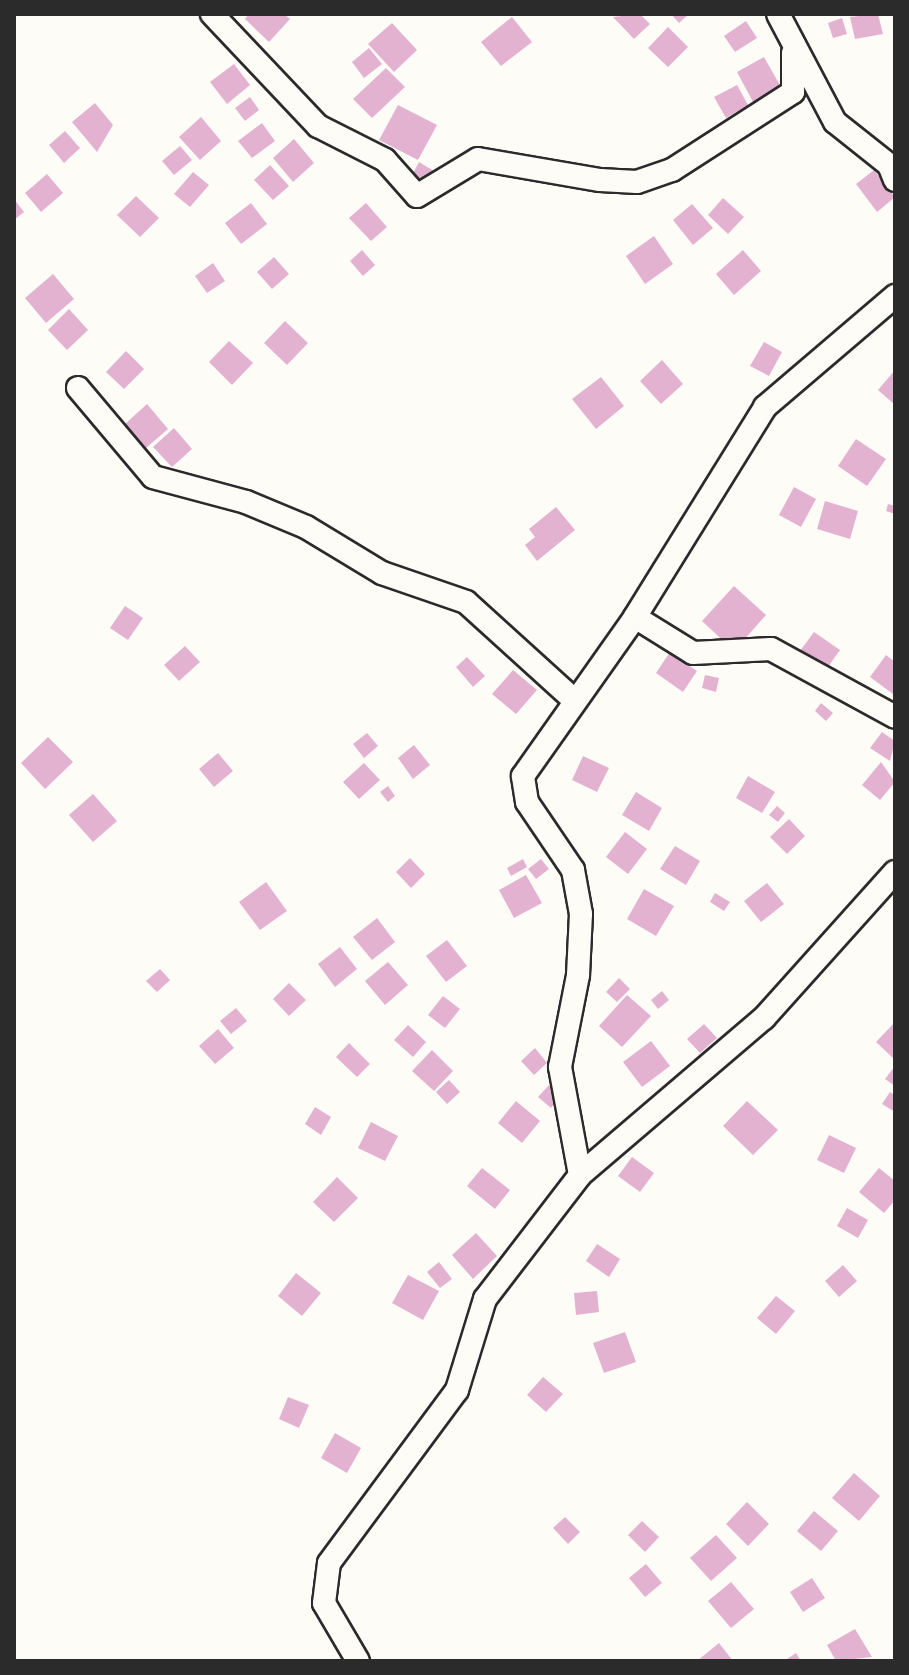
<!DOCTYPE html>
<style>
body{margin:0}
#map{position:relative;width:909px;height:1675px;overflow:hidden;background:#fdfcf7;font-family:Caveat,sans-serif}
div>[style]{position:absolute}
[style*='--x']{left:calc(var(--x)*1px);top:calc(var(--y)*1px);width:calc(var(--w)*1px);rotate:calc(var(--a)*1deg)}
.building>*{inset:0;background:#e4b2d1}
.roads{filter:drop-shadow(2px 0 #2b2b2b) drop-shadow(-2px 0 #2b2b2b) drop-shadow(0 2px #2b2b2b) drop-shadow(0 -2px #2b2b2b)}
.minor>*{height:22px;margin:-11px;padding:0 11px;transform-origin:11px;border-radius:11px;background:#fdfcf7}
span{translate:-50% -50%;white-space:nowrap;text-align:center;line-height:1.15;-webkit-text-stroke:7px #fdfcf7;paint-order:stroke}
.frame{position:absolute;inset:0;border:16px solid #2b2b2b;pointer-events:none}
</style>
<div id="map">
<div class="building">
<div style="clip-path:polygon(249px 14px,284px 14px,290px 19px,269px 42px,245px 19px)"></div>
<div style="clip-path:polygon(640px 14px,650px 24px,634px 39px,613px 17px)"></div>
<div style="clip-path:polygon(671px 14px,689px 14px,679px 23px)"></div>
<div style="clip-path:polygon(878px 14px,883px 34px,855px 39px,850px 17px)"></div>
<div style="clip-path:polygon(512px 17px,532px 42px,501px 66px,481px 42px)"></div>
<div style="clip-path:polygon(842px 18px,847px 34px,833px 38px,828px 23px)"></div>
<div style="clip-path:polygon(746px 21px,757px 38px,735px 52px,724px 36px)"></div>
<div style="clip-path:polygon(392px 23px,417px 50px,394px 72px,368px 44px)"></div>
<div style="clip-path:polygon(668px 27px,688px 47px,668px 67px,648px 48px)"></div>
<div style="clip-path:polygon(369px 48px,382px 64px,364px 78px,352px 62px)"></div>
<div style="clip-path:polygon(764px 57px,781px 87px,753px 102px,737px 72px)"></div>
<div style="clip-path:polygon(234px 64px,250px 85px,227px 104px,210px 82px)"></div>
<div style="clip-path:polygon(386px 68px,405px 87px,372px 118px,353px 99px)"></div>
<div style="clip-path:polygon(737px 85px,748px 105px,726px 118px,714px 97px)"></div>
<div style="clip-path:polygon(250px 97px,259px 110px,245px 121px,235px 108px)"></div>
<div style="clip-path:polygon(95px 103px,113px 125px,97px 152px,72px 122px)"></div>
<div style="clip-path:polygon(398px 105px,437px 125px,418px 160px,379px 140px)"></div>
<div style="clip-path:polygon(201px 117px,221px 141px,200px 160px,179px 137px)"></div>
<div style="clip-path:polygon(262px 123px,275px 141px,252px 158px,238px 141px)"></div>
<div style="clip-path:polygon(65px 131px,80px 148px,64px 163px,49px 145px)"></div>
<div style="clip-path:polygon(294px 139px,314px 163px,293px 182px,273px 158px)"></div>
<div style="clip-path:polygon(180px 146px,192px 160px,174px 175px,162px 161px)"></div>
<div style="clip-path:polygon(419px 162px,434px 171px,426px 183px,412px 175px)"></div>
<div style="clip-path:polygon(270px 165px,289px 186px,273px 200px,254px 180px)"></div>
<div style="clip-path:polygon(874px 170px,895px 197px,877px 212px,856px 184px)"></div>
<div style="clip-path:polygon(193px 172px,209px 185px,190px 207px,174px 194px)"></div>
<div style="clip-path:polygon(47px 174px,63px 193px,41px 212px,25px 193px)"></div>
<div style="clip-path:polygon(136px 196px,159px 218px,140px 237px,117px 215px)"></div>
<div style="clip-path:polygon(723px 198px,744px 217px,728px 234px,708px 215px)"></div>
<div style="clip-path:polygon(14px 199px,24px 212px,14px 220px)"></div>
<div style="clip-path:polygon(251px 203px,267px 224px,241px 244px,225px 223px)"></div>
<div style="clip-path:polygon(366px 203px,387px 227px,371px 241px,349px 218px)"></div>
<div style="clip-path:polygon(692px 204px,713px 228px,693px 245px,673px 220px)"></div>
<div style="clip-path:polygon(654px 236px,673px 264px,645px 284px,626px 256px)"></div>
<div style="clip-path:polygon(362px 250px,375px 265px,363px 276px,350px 261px)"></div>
<div style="clip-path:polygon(743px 250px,761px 271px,734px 295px,716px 274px)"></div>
<div style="clip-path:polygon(274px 257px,289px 274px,272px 289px,257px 272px)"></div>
<div style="clip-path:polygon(213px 263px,225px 281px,207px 293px,195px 276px)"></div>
<div style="clip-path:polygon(53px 274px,74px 299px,46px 323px,25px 298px)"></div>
<div style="clip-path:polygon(69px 309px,88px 330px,67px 350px,48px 330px)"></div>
<div style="clip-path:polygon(285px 321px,308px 343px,287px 365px,264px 343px)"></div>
<div style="clip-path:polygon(229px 341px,253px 363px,232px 385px,209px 362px)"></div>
<div style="clip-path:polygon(764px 342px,782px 352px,769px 376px,750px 366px)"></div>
<div style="clip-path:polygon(126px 351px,144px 369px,124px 389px,106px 372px)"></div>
<div style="clip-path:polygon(662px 360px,683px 384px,661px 404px,640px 381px)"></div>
<div style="clip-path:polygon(895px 370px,895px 405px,878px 390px)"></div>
<div style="clip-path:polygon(601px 377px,624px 406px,596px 429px,572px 399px)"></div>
<div style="clip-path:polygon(147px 404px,168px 429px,146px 448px,125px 424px)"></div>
<div style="clip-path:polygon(174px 428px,192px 449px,172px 467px,153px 447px)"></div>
<div style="clip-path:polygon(856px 439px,886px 459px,867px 486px,838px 466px)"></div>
<div style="clip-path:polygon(794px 487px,816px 499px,801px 527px,779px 515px)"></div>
<div style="clip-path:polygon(825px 501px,858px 511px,850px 539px,817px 529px)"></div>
<div style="clip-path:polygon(888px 504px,895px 506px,895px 514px,886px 511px)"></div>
<div style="clip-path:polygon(556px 507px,575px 530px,537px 561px,525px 545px,535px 537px,529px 529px)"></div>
<div style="clip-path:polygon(734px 586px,766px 615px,734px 651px,702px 621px)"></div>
<div style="clip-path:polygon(125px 606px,143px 618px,128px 640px,110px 628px)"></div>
<div style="clip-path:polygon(814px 632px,840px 650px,823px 674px,797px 655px)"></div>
<div style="clip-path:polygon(185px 646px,200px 662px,179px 681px,164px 665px)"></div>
<div style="clip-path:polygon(670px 652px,697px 671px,683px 692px,656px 673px)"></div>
<div style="clip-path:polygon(886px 655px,895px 662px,893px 694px,870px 677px)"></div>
<div style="clip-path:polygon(467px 657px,485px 676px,473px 687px,456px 667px)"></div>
<div style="clip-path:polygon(513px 670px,537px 690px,516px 714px,492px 694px)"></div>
<div style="clip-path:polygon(705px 675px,719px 678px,716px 692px,702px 688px)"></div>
<div style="clip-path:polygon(821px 703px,833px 713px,826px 721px,815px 711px)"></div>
<div style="clip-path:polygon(882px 732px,895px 741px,890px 761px,870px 748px)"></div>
<div style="clip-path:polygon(367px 733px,378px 746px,364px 758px,353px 744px)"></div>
<div style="clip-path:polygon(48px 737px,73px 762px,45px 789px,21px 763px)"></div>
<div style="clip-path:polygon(414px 745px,430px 765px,413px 779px,398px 758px)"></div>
<div style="clip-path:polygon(218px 753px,233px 771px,214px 787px,199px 769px)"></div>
<div style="clip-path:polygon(583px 756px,609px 768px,597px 792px,572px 780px)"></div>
<div style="clip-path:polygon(881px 762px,895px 782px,880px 800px,862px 785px)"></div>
<div style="clip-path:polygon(364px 763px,380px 780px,359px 799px,343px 782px)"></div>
<div style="clip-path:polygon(748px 776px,775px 792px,762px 813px,736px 798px)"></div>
<div style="clip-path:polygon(388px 786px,395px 796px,388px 802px,380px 792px)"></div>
<div style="clip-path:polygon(636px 792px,662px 808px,649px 831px,622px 815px)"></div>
<div style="clip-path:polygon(93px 794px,117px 821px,93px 842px,69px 815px)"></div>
<div style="clip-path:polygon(777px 806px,785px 813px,778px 822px,769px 815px)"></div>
<div style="clip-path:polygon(789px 819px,805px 836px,787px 854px,770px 837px)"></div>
<div style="clip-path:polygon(625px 832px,647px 849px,628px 874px,606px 857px)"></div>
<div style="clip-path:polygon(675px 846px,700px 861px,686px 885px,660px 869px)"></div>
<div style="clip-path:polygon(410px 858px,425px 874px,411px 888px,396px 872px)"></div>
<div style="clip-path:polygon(523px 859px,527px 867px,511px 876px,507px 868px)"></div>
<div style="clip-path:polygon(541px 859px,549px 869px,536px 879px,528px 869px)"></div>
<div style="clip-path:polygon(526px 875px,542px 903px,514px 918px,499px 890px)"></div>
<div style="clip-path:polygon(266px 882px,287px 911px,260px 930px,239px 902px)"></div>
<div style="clip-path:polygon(767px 883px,784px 904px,761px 922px,744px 901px)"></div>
<div style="clip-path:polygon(644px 889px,674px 906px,656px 936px,627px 919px)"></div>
<div style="clip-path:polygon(715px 893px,730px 902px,724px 911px,710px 902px)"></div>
<div style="clip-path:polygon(377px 918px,395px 942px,372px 960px,353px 937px)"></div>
<div style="clip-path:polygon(447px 940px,467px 966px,446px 982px,426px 956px)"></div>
<div style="clip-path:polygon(340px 947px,357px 969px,335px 987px,318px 964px)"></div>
<div style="clip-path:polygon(388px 962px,408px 985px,385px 1005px,365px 981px)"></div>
<div style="clip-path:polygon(160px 969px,170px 980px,157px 992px,146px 981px)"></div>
<div style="clip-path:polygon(619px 978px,630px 989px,617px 1002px,606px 992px)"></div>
<div style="clip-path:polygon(289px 983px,306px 1000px,289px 1016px,273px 999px)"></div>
<div style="clip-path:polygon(662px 991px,669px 1000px,658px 1009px,651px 1000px)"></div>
<div style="clip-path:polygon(627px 995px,651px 1016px,622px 1047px,599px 1026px)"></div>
<div style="clip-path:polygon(443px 996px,460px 1009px,445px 1028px,428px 1015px)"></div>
<div style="clip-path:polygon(236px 1008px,247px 1021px,231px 1034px,220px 1021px)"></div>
<div style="clip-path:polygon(895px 1022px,895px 1060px,876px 1042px)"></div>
<div style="clip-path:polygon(704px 1024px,717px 1038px,700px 1053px,687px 1039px)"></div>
<div style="clip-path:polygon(408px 1025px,426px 1042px,413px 1057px,394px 1040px)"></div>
<div style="clip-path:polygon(218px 1029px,234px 1048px,215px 1064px,199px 1046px)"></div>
<div style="clip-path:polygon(651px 1041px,670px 1066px,642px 1087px,623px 1062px)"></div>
<div style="clip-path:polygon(349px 1043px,370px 1064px,357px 1077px,336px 1057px)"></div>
<div style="clip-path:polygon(535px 1048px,547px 1063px,534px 1075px,521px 1061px)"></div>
<div style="clip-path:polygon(432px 1050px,453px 1071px,434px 1091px,412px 1071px)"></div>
<div style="clip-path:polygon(895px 1066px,895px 1086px,885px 1079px)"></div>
<div style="clip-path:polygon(449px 1080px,460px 1092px,447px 1104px,436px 1092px)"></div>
<div style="clip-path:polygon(549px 1085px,561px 1095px,551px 1108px,538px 1097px)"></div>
<div style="clip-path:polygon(890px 1092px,895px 1095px,895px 1112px,882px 1104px)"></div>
<div style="clip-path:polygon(516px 1101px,540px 1121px,522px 1143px,498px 1123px)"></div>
<div style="clip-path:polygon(747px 1101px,778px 1130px,753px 1155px,723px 1126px)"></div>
<div style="clip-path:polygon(315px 1107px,331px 1117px,321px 1135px,305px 1124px)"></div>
<div style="clip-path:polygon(371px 1122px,398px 1136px,385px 1161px,358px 1148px)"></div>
<div style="clip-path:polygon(829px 1135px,856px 1148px,844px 1173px,817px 1160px)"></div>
<div style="clip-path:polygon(632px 1157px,654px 1173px,640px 1192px,618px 1176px)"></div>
<div style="clip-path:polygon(482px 1168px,510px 1190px,495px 1209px,467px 1186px)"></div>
<div style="clip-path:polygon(879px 1168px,895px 1181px,895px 1200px,884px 1213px,859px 1192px)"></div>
<div style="clip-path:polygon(337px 1177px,358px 1198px,334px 1222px,313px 1202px)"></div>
<div style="clip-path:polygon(847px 1208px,868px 1220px,858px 1238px,837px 1226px)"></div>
<div style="clip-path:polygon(476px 1233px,497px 1256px,473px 1279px,452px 1255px)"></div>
<div style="clip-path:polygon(597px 1244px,620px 1259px,609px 1277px,586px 1261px)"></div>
<div style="clip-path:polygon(439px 1262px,452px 1279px,440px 1288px,427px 1272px)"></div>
<div style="clip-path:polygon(843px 1265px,857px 1281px,839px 1297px,825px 1281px)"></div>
<div style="clip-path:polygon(296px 1273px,321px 1293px,302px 1316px,278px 1296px)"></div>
<div style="clip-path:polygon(408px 1275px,439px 1291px,423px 1320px,392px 1303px)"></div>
<div style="clip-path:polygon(597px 1291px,599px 1312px,576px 1315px,574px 1293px)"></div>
<div style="clip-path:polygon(776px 1296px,795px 1311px,776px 1334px,757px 1318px)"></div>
<div style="clip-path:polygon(625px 1332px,636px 1362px,604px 1373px,593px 1343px)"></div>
<div style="clip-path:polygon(543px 1377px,563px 1394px,546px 1412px,527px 1395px)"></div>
<div style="clip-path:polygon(288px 1397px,309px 1405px,299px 1428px,279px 1419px)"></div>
<div style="clip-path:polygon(335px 1433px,361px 1448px,347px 1473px,321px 1458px)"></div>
<div style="clip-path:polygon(854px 1473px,880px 1496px,859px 1521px,832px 1498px)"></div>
<div style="clip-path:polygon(747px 1502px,769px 1524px,748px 1546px,726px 1524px)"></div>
<div style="clip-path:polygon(814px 1511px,838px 1531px,821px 1551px,797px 1531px)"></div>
<div style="clip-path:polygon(565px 1517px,580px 1532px,568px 1544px,553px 1528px)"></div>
<div style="clip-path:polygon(642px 1521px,659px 1537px,645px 1552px,628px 1535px)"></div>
<div style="clip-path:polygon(716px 1535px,737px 1558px,711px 1581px,690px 1558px)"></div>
<div style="clip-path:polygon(646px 1564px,662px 1583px,645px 1597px,629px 1578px)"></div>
<div style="clip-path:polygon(812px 1578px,825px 1598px,803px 1612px,790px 1592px)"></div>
<div style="clip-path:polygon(731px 1582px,754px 1609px,731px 1628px,708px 1601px)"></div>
<div style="clip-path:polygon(855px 1629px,872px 1657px,836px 1661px,827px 1645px)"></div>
<div style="clip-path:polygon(719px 1643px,733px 1661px,697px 1661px)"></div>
<div style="clip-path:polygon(796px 1653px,801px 1661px,784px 1661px)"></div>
</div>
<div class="roads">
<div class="minor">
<div style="--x:212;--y:14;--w:154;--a:46.6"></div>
<div style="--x:318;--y:126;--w:75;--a:26.9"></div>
<div style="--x:385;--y:160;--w:48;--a:48.4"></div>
<div style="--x:417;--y:196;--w:71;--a:-31.2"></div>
<div style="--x:478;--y:159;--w:124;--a:9.8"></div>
<div style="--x:600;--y:180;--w:37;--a:3"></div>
<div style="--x:637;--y:182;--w:37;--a:-19"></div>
<div style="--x:672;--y:170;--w:144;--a:-32.8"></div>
<div style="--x:793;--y:92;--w:39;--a:-90"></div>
<div style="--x:778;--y:14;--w:122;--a:62.2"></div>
<div style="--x:835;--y:122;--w:69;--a:38.5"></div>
<div style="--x:889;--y:165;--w:16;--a:68"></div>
<div style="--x:78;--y:388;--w:116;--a:49.9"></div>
<div style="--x:153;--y:477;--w:96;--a:15"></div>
<div style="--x:246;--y:502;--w:65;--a:22.6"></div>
<div style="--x:306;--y:527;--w:89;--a:31.2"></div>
<div style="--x:382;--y:573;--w:89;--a:19"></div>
<div style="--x:466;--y:602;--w:147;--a:42.2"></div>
<div style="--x:635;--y:617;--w:68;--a:31.8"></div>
<div style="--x:693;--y:653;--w:78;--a:-2.9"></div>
<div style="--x:771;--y:649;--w:141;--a:28.7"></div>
<div style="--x:580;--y:1175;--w:242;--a:-40.5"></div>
<div style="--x:764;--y:1018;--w:196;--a:-48.1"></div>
<div style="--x:358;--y:1661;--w:67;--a:-120.4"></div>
<div style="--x:324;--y:1603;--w:40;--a:-82.9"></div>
<div style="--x:329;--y:1563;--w:215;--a:-53.5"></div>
<div style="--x:457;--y:1390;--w:95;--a:-72.9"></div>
<div style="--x:485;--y:1299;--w:156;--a:-52.5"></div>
<div style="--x:580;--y:1175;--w:110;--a:-100.5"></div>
<div style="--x:560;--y:1067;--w:94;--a:-78.9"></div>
<div style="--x:578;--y:975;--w:61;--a:-87.2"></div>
<div style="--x:581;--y:914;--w:45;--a:-100.3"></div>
<div style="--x:573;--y:870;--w:82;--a:-124.1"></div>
<div style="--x:527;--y:802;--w:26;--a:-99"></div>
<div style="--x:523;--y:776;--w:194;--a:-54.8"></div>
<div style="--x:635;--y:617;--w:247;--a:-58.2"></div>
<div style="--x:765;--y:407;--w:171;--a:-40.5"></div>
</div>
</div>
<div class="frame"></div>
</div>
